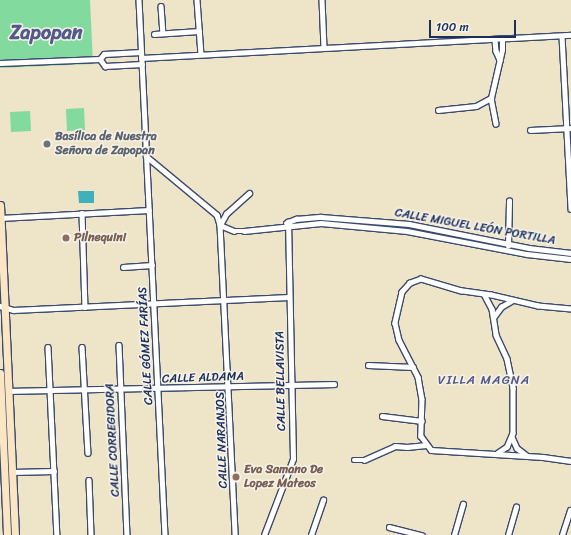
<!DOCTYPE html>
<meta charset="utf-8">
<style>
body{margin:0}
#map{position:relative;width:571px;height:535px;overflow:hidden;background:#eee5c9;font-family:Sriracha,sans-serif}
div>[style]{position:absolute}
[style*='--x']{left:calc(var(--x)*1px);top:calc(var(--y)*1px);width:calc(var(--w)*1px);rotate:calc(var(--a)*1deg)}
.green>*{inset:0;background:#82da9e}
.water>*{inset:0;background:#40b0ba}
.roads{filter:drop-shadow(1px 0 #3b4a6e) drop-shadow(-1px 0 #3b4a6e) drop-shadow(0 1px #3b4a6e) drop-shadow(0 -1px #3b4a6e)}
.street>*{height:4.5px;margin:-2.25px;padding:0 2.25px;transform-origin:2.25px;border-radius:2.25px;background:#fff}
.secondary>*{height:7px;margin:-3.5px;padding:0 3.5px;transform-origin:3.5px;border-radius:3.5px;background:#fbe6c4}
.dots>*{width:11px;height:11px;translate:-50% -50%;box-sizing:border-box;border:2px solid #f7f3e8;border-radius:50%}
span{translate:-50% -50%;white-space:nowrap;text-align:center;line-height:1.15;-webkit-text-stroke:3px #f7f3e8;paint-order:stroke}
.worship-label{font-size:12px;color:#5b616d;font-weight:700}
.left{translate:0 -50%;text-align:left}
.street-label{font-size:12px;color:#1b2f5e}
.education-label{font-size:12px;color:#785e54;font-weight:700}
.neighbourhood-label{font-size:13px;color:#515a8a;letter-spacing:1px}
.town-label{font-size:20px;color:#515a8a;font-weight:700}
.scale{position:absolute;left:429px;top:20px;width:87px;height:18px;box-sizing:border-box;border:2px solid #1b2f5e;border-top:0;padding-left:5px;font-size:12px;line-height:14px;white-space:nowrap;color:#1b2f5e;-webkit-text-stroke:3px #f7f3e8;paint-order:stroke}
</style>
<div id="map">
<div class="green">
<div style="clip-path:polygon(0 0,90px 0,93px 64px,0 68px)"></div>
<div style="clip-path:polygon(84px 108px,85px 130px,67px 131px,66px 109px)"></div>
<div style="clip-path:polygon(30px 111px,31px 131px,11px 132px,10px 112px)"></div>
</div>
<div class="water">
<div style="clip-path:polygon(78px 191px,94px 191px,94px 203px,79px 203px)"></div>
</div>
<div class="roads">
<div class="street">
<div style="--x:139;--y:0;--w:536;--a:87.22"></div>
<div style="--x:197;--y:0;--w:54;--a:85.8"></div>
<div style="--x:322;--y:0;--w:48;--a:87.6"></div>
<div style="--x:161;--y:6;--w:27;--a:86"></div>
<div style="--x:154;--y:34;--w:45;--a:-3.8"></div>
<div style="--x:562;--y:36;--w:173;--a:87"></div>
<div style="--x:495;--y:40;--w:11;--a:85"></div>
<div style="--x:496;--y:51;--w:10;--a:66"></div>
<div style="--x:141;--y:58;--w:431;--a:-3.1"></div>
<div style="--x:100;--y:59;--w:6;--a:-51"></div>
<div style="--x:104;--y:54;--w:37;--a:-3"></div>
<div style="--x:0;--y:63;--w:100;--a:-2.3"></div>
<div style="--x:100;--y:59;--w:9;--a:54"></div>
<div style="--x:105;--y:66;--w:37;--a:-3"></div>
<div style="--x:491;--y:98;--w:26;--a:79"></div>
<div style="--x:438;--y:110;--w:38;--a:-6"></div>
<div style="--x:476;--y:106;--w:17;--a:-28"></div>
<div style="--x:491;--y:98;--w:49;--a:-77.1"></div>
<div style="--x:502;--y:50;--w:11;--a:-90"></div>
<div style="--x:530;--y:130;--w:41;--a:-2.8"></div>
<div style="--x:146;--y:156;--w:92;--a:39.7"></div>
<div style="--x:217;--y:215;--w:10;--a:73"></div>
<div style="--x:220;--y:225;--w:310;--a:87.2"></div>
<div style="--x:82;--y:213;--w:94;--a:88.2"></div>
<div style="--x:0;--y:218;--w:149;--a:-3.1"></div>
<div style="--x:286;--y:223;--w:11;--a:-22"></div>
<div style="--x:296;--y:219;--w:25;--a:-5"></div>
<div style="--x:321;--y:217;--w:88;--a:4.5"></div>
<div style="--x:409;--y:224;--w:122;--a:11.3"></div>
<div style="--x:529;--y:248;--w:42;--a:6.8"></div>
<div style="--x:220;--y:225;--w:15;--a:23"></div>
<div style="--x:234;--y:231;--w:10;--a:0"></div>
<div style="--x:244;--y:231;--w:77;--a:-5.9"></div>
<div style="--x:321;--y:223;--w:86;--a:5.3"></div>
<div style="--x:407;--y:231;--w:122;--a:10.9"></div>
<div style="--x:527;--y:254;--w:44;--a:6.5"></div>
<div style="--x:220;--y:225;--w:13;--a:-61"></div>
<div style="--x:226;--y:214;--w:31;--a:-42"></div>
<div style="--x:508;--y:246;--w:45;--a:-88.7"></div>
<div style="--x:123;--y:267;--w:29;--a:-4"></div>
<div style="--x:484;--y:294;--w:17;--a:62"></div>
<div style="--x:492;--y:309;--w:26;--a:81"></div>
<div style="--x:496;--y:335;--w:26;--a:65"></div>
<div style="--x:507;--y:359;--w:30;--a:78"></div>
<div style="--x:513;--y:388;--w:45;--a:90"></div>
<div style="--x:513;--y:433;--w:15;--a:113"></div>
<div style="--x:507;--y:447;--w:11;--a:146"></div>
<div style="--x:0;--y:306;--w:14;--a:17"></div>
<div style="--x:13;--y:310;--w:276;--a:-2.7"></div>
<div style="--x:571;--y:309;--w:33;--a:-175"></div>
<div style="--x:538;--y:306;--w:48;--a:-166.8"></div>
<div style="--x:491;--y:295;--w:30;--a:-172"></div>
<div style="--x:461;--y:291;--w:42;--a:-163.3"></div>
<div style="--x:421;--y:279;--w:12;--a:160"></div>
<div style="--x:410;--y:283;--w:12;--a:132"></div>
<div style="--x:402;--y:292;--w:32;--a:103"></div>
<div style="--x:395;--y:323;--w:17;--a:77"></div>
<div style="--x:399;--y:340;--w:42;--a:62.8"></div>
<div style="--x:418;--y:377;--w:22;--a:80"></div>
<div style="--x:422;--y:399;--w:37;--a:92"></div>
<div style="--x:421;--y:436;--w:17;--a:54"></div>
<div style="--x:431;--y:450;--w:112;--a:3.6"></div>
<div style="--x:543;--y:457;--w:28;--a:8"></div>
<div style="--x:493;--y:318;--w:14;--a:-54"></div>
<div style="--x:501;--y:307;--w:12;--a:-31"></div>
<div style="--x:119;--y:345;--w:190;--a:87.6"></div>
<div style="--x:48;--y:347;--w:188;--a:87.3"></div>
<div style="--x:82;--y:347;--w:106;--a:86.8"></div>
<div style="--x:368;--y:365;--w:45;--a:2.5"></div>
<div style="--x:8;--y:391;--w:326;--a:-1.2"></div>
<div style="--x:382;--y:416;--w:40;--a:7.1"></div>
<div style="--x:512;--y:437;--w:12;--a:66"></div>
<div style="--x:517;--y:448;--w:11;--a:38"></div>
<div style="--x:354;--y:460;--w:10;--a:0"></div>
<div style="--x:364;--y:460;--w:34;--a:-24"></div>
<div style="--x:395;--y:446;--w:12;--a:5"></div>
<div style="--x:407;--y:447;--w:19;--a:-6"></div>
<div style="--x:12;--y:472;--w:42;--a:-1.4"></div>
<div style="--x:89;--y:480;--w:55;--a:87.9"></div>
<div style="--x:389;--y:527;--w:34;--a:14"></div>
<div style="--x:264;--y:535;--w:81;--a:-69.1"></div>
<div style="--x:293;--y:459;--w:237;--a:-91.2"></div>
<div style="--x:311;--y:535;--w:37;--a:-71"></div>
<div style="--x:454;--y:535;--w:32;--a:-74"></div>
<div style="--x:508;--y:535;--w:29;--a:-74"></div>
<div style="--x:562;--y:535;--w:26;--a:-72"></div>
</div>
<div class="secondary">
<div style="--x:0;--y:205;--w:330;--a:87.4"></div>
<div style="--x:0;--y:373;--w:162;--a:87.5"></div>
</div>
</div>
<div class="dots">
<div style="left:47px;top:144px;background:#6b7280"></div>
<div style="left:66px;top:238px;background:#8d6e63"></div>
<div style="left:236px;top:477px;background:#8d6e63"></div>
</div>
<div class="worship-label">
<span class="left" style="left:55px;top:144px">Basílica de Nuestra<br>Señora de Zapopan</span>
</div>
<div class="street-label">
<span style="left:475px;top:227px;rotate:10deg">CALLE MIGUEL LEÓN PORTILLA</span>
<span style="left:146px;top:346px;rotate:-93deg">CALLE GÓMEZ FARÍAS</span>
<span style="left:203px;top:378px;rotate:-2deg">CALLE ALDAMA</span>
<span style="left:281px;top:381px;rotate:-91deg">CALLE BELLAVISTA</span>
<span style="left:113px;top:440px;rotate:-93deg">CALLE CORREGIDORA</span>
<span style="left:222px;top:440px;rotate:-92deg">CALLE NARANJOS</span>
</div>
<div class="education-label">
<span class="left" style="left:74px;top:238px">Pilnequini</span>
<span class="left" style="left:244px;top:477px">Eva Samano De<br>Lopez Mateos</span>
</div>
<div class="neighbourhood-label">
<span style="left:484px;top:380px">VILLA MAGNA</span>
</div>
<div class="town-label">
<span style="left:46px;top:32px">Zapopan</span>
</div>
<div class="scale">100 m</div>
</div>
